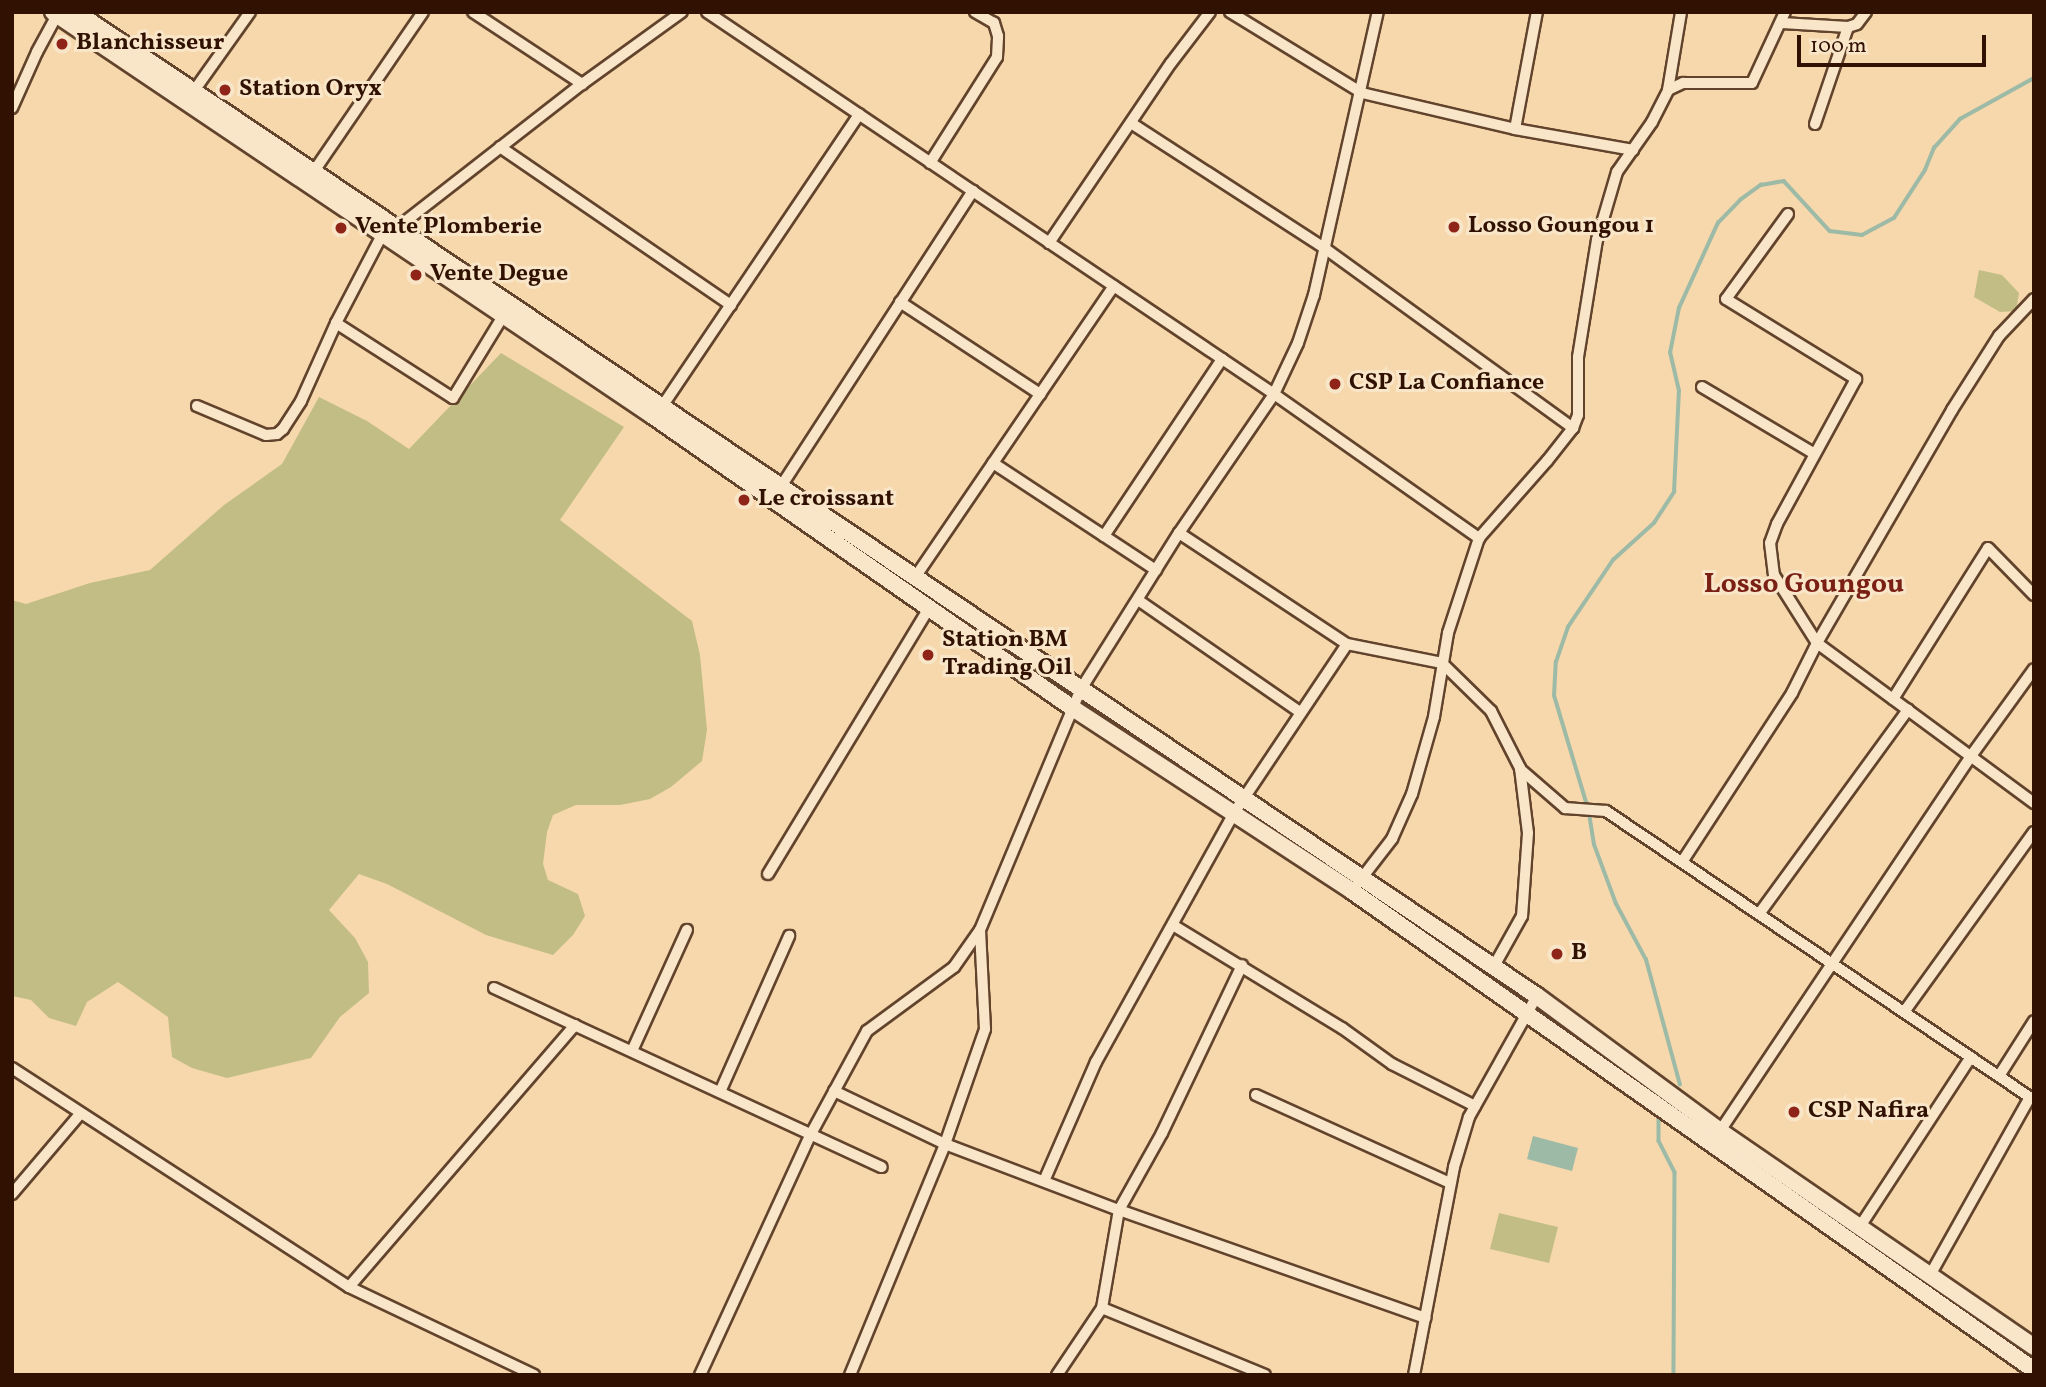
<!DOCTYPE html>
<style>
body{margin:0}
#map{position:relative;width:2046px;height:1387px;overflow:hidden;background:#f6d8ac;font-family:Vollkorn,serif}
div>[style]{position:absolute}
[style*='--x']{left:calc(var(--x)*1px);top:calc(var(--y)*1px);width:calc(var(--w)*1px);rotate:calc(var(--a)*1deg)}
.green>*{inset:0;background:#c2bd85}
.water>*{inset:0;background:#9dbaa7}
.stream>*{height:3.5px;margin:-1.75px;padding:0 1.75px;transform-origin:1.75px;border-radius:1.75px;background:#9dbaa7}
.roads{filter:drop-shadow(2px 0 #62432c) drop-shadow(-2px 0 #62432c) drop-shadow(0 2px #62432c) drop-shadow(0 -2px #62432c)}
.street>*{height:10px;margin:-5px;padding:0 5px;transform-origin:5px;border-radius:5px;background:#f9e6c9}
.secondary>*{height:16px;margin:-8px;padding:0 8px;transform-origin:8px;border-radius:8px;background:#f9e6c9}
.dots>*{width:19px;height:19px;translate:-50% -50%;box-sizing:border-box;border:4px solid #f9e6c9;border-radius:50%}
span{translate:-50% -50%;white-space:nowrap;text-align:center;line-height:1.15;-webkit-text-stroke:6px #f9e6c9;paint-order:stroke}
.poi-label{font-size:24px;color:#301102;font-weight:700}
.left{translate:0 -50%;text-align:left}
.quarter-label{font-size:28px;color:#7a1f14;font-weight:700}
.frame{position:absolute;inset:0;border:14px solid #301102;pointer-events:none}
.scale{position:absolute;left:1797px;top:35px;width:189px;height:32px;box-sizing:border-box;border:4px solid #301102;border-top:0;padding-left:9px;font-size:21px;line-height:24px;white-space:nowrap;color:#301102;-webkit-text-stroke:5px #f9e6c9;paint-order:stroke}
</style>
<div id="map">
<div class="green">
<div style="clip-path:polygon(1979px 270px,2002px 275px,2019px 293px,2016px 311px,2000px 312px,1974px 297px)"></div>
<div style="clip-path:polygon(501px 353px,624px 427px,560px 520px,692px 621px,700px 655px,707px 730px,702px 761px,671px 787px,650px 799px,620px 805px,576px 805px,553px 815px,547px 832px,543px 864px,548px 880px,578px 894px,585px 916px,573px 935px,553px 955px,486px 935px,387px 884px,359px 874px,329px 910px,355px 938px,368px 962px,369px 993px,340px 1017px,311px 1058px,227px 1078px,192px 1068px,172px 1057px,168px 1017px,118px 982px,87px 1002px,76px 1026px,49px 1018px,31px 1000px,12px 996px,12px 600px,26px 604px,90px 583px,150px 570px,224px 505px,282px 464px,319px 397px,367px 421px,409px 449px)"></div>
<div style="clip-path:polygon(1499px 1213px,1558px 1227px,1549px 1263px,1490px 1249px)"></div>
</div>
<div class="water">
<div style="clip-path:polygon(1533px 1136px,1578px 1148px,1572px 1171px,1527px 1159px)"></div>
</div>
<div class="stream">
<div style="--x:1680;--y:1085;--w:130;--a:-105.2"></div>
<div style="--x:1646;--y:960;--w:64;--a:-118.2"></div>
<div style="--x:1616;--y:904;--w:63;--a:-110.4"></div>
<div style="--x:1594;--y:845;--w:36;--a:-99"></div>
<div style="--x:1588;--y:809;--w:118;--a:-106.7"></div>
<div style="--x:1554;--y:696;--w:34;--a:-87"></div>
<div style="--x:1556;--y:662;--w:37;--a:-71"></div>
<div style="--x:1568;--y:627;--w:81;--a:-56.1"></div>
<div style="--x:1613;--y:560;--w:55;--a:-42.1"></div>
<div style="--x:1654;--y:523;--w:37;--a:-57"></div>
<div style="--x:1674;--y:492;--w:101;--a:-87.2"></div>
<div style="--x:1679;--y:391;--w:39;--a:-103"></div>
<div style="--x:1670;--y:353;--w:46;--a:-78.7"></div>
<div style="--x:1679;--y:308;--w:94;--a:-65.4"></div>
<div style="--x:1718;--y:223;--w:32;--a:-46"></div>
<div style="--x:1740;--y:200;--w:26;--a:-36"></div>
<div style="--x:1761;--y:185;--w:23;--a:-10"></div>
<div style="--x:1784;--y:181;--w:68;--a:47.4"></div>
<div style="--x:1830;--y:231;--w:32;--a:7"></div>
<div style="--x:1862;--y:235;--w:36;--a:-28"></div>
<div style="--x:1894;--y:218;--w:57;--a:-57.1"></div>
<div style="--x:1925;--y:170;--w:24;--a:-68"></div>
<div style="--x:1934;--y:148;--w:39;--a:-48"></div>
<div style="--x:1960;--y:119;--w:85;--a:-29"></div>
<div style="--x:1659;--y:1119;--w:22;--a:90"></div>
<div style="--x:1659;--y:1141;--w:35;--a:63"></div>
<div style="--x:1675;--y:1172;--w:203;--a:90.3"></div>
</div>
<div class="roads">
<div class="street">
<div style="--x:473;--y:12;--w:131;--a:33.4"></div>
<div style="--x:707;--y:12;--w:684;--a:33.97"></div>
<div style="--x:1274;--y:394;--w:251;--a:35.1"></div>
<div style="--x:1479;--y:538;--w:100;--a:108.1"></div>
<div style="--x:1448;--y:633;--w:85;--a:99.5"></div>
<div style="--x:1434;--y:717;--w:80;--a:105.9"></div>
<div style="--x:1412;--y:794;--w:49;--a:114"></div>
<div style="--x:1392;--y:839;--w:56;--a:127.7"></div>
<div style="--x:1230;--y:12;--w:155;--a:31.5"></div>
<div style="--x:1362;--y:93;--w:157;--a:13.2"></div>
<div style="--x:1515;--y:129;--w:120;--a:10.1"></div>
<div style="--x:1782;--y:23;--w:66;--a:3.5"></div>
<div style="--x:1848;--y:27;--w:9;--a:-18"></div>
<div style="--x:1857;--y:24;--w:15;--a:-53"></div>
<div style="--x:1668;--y:90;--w:17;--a:-25"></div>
<div style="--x:1683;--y:83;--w:69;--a:0"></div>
<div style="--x:1752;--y:83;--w:78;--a:-65.1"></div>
<div style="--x:191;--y:95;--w:102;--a:-54.6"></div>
<div style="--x:12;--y:108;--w:61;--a:-65.9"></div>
<div style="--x:37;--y:52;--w:42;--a:-61.6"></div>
<div style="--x:1131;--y:123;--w:229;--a:32.9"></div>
<div style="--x:1323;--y:247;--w:309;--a:35.9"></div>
<div style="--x:1815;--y:124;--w:102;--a:-71.2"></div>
<div style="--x:1515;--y:129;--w:119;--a:-79.4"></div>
<div style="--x:500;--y:147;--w:280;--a:34.4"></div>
<div style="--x:930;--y:163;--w:125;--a:-57.7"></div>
<div style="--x:997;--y:57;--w:21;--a:-87"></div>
<div style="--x:998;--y:36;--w:14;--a:-107"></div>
<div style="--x:994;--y:23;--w:22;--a:-150"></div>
<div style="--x:310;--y:177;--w:200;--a:-55.6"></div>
<div style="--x:1788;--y:214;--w:105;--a:126.1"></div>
<div style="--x:1726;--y:299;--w:153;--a:31.6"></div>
<div style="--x:1856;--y:379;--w:165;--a:118.6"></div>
<div style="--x:1777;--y:524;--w:20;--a:110"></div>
<div style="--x:1770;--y:543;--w:32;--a:83"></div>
<div style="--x:1774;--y:575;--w:80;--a:57.7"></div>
<div style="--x:1817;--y:643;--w:270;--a:36.4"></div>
<div style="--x:1049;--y:243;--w:217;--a:-55.9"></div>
<div style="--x:1171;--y:63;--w:64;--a:-52.6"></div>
<div style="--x:900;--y:302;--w:168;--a:33.3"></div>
<div style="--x:336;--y:323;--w:139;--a:32.7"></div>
<div style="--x:453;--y:398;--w:96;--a:-58.6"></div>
<div style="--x:1702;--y:387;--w:131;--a:30.7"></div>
<div style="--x:197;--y:406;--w:75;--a:22.8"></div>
<div style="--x:266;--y:435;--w:11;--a:-5"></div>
<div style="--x:277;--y:434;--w:8;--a:-40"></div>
<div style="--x:283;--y:429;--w:33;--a:-57"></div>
<div style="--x:301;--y:401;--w:85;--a:-65.8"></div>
<div style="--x:336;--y:323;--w:99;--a:-62.4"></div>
<div style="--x:382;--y:235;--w:18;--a:-27"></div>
<div style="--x:398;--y:227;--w:233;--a:-37.9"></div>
<div style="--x:582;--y:84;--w:123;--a:-35.8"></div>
<div style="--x:659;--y:411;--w:358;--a:-56"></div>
<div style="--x:993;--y:463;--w:195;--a:33.3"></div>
<div style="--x:778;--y:491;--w:358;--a:-57"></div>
<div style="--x:1179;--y:533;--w:201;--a:33.5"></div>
<div style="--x:1347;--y:644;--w:97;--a:11.3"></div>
<div style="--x:1442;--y:663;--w:69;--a:44.4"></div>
<div style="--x:1491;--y:711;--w:64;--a:63"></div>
<div style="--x:1520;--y:768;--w:65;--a:83"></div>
<div style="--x:1528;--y:833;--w:83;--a:94.1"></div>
<div style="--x:1522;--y:916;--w:57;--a:119.2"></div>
<div style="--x:1104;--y:536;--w:213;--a:-56.3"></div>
<div style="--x:1479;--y:538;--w:103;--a:-48.6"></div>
<div style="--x:1547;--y:461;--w:42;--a:-51.8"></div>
<div style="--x:1573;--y:428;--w:14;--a:-69"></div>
<div style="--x:1578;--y:415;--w:58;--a:-90"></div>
<div style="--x:1578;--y:357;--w:119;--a:-80.8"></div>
<div style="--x:1597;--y:240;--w:71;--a:-73.6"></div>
<div style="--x:1617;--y:172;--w:61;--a:-55"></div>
<div style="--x:1652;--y:122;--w:36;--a:-63"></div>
<div style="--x:1668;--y:90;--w:79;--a:-80.5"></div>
<div style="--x:916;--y:576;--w:351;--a:-55.7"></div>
<div style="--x:1138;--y:600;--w:198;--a:34.7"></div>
<div style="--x:1893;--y:699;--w:178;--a:-57.8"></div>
<div style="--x:1988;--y:548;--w:66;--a:45.6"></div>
<div style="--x:1520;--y:769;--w:60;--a:40.9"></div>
<div style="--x:1565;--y:808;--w:41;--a:4.2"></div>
<div style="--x:1606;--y:811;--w:516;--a:34.03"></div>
<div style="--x:1682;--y:862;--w:202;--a:-56.9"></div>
<div style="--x:1792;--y:693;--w:56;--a:-63.4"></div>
<div style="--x:1817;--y:643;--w:269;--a:-59.9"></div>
<div style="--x:1952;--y:410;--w:88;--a:-57.6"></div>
<div style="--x:1999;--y:336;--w:51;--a:-46.6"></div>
<div style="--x:768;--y:874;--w:311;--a:-58.8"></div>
<div style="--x:1759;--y:914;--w:253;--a:-53.9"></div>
<div style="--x:1173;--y:925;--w:198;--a:31.4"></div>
<div style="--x:1342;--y:1028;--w:62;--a:35.8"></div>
<div style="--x:1392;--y:1064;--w:93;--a:26.8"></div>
<div style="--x:494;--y:988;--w:427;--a:24.8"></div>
<div style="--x:1904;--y:1012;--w:222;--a:-54.2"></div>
<div style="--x:632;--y:1051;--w:133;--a:-65.6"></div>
<div style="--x:12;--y:1068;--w:402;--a:33"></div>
<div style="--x:349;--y:1287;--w:205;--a:25.4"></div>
<div style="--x:1999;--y:1076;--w:65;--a:-57.5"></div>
<div style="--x:834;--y:1091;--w:123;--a:25.5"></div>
<div style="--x:945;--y:1144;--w:186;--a:20.8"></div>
<div style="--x:1119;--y:1210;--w:325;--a:19.4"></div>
<div style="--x:720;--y:1092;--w:171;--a:-66.1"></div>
<div style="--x:1256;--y:1095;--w:213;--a:24.4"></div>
<div style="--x:1720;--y:1131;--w:451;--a:-56.2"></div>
<div style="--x:1971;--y:756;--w:107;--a:-54.1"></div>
<div style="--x:1044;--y:1181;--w:130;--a:-66.4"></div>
<div style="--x:1096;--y:1062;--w:285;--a:-61"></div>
<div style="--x:1234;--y:813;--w:203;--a:-56.2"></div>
<div style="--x:12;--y:1194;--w:105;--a:-49.6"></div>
<div style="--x:1859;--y:1228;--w:204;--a:-56.8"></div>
<div style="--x:1929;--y:1277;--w:206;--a:-60.7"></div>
<div style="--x:349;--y:1287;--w:346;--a:-49.2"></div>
<div style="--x:1102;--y:1308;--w:176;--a:22.3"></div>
<div style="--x:700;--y:1375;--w:265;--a:-65.3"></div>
<div style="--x:811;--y:1134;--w:117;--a:-61.5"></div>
<div style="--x:867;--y:1031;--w:108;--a:-36.3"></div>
<div style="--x:954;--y:967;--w:45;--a:-54.9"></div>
<div style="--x:980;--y:930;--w:261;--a:-67.3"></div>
<div style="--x:1081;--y:689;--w:184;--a:-57.9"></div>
<div style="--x:1179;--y:533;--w:168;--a:-55.6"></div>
<div style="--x:1274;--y:394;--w:56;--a:-64.8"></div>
<div style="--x:1298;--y:343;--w:51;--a:-71.6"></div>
<div style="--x:1314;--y:295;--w:290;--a:-77.3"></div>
<div style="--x:850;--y:1375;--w:250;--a:-67.6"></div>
<div style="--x:945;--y:1144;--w:122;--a:-70.8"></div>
<div style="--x:985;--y:1029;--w:99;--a:-92.9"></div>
<div style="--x:1057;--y:1375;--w:81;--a:-56.1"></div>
<div style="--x:1102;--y:1308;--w:99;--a:-80.2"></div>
<div style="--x:1119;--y:1210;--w:88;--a:-60.8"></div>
<div style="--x:1162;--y:1133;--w:186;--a:-64.5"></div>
<div style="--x:1414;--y:1375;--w:212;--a:-79.1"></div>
<div style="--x:1454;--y:1167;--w:52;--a:-73.3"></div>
<div style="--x:1469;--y:1117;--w:139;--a:-60.7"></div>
</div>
<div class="secondary">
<div style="--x:53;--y:12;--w:723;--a:33.95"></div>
<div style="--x:653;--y:416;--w:509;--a:34.84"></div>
<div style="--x:1071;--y:707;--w:336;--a:33.2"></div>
<div style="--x:1352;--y:891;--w:833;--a:35.08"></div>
<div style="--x:76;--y:12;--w:1761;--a:33.96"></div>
<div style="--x:1537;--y:996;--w:227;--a:36.4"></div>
<div style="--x:1720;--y:1131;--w:381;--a:34.5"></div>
</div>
</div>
<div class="dots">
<div style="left:62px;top:44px;background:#8f2418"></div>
<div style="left:225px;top:90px;background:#8f2418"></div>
<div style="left:1454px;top:227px;background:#8f2418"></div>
<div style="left:341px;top:228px;background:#8f2418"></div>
<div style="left:416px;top:275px;background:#8f2418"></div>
<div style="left:1335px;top:384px;background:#8f2418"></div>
<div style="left:744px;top:500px;background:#8f2418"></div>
<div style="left:928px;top:655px;background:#8f2418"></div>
<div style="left:1557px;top:954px;background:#8f2418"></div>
<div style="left:1794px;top:1112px;background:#8f2418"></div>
</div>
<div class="poi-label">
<span class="left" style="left:76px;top:44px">Blanchisseur</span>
<span class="left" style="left:239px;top:90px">Station Oryx</span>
<span class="left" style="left:1468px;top:227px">Losso Goungou 1</span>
<span class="left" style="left:355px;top:228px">Vente Plomberie</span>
<span class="left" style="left:430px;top:275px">Vente Degue</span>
<span class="left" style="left:1349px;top:384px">CSP La Confiance</span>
<span class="left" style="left:758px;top:500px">Le croissant</span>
<span class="left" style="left:942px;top:655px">Station BM<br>Trading Oil</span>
<span class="left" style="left:1571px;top:954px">B</span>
<span class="left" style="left:1808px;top:1112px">CSP Nafira</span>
</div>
<div class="quarter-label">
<span style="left:1804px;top:585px">Losso Goungou</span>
</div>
<div class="frame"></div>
<div class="scale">100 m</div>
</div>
